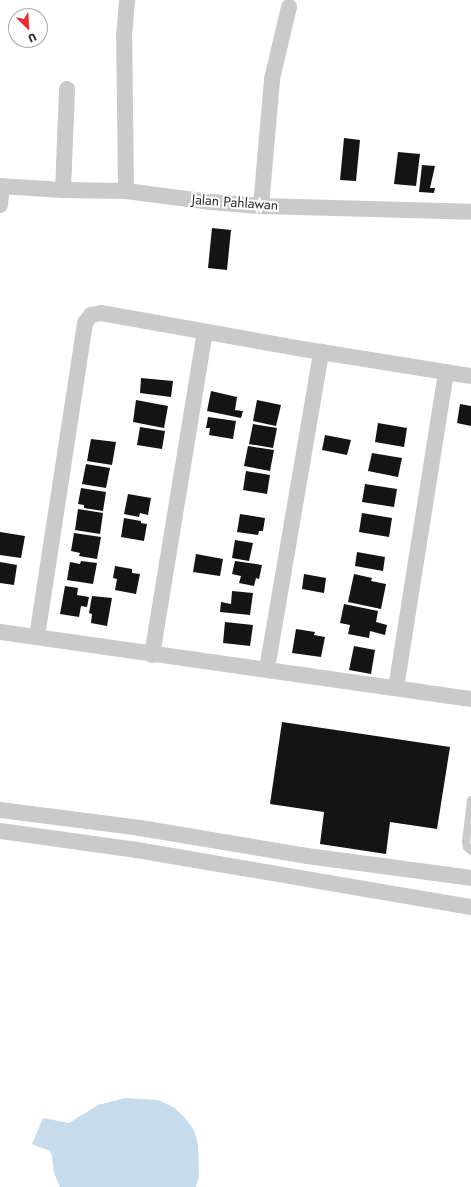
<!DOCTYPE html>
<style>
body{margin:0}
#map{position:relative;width:471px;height:1187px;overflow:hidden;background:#fff;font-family:Jost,sans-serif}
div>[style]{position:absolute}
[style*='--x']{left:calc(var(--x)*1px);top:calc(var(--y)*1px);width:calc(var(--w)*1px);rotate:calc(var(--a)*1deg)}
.water>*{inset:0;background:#c6dbec}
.building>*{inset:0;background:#141414}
.service>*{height:8px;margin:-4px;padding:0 4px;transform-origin:4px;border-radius:4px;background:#cacaca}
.minor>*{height:16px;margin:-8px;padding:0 8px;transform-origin:8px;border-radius:8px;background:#cacaca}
span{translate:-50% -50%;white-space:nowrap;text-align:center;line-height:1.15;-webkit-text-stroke:4px #fff;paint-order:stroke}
.street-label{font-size:14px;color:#2d2d2d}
.north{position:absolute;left:8px;top:8px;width:40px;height:40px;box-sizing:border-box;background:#fff;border:1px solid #ababab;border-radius:50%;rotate:156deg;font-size:11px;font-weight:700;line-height:16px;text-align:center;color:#2d2d2d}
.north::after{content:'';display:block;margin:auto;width:14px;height:18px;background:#e82c2e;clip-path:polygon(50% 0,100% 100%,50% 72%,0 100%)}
</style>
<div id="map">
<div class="water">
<div style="clip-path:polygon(125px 1098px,158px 1100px,175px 1108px,186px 1119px,194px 1130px,198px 1144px,199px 1176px,196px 1187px,60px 1187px,54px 1173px,52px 1156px,50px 1151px,32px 1144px,43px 1118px,69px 1123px,98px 1105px)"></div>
</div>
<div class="building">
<div style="clip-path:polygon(344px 138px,360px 140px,356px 181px,340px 180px)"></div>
<div style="clip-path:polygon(398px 152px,420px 154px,416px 186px,394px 184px)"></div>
<div style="clip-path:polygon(422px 165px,435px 166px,430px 188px,435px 188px,434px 193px,419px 192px)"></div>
<div style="clip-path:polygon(212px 228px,231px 230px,227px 270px,208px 268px)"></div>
<div style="clip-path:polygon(141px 378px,173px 381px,171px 397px,140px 393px)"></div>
<div style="clip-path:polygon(211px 391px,237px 397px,235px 410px,243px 411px,241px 418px,207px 411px)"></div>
<div style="clip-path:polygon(136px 400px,168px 406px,164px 428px,133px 422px)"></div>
<div style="clip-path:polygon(257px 400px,281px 405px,276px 426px,253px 421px)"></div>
<div style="clip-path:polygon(460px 404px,471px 406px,471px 426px,457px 423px)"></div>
<div style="clip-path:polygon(208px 417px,236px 421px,233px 439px,209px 435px,210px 428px,206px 428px)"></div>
<div style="clip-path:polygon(378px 423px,407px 428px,404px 447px,375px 442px)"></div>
<div style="clip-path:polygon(253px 424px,277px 428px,273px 448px,249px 444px)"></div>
<div style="clip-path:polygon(140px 427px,165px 431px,162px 449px,137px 445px)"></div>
<div style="clip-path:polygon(325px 435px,351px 440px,347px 455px,322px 450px)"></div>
<div style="clip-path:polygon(91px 439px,116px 442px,112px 465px,87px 461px)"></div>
<div style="clip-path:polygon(248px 446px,274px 450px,270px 471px,244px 466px)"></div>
<div style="clip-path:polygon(372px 453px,402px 458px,398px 477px,368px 471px)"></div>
<div style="clip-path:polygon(86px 464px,110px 468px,106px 488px,82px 484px)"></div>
<div style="clip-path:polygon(246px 471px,270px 475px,267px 494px,243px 490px)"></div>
<div style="clip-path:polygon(365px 484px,397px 489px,394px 507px,362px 502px)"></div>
<div style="clip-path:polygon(81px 488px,106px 492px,103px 511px,84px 508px,84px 505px,78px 504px)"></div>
<div style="clip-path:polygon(128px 494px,151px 498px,148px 515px,140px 513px,139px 517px,124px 514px)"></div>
<div style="clip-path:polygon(78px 509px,103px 513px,100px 534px,75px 530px)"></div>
<div style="clip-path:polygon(362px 513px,392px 518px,389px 537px,359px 532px)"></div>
<div style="clip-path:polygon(240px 514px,265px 518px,263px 531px,259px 531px,258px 535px,237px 532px)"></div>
<div style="clip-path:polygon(124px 518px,141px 521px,141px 523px,147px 524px,144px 541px,121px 537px)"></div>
<div style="clip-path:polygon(0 532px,25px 536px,21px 558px,0 555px)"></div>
<div style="clip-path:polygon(74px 533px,101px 537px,97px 559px,79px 556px,80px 553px,71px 551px)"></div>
<div style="clip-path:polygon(235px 540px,253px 543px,249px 561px,232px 558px)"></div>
<div style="clip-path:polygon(357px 552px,385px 557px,383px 571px,355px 566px)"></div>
<div style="clip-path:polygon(196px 554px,223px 559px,220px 576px,193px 572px)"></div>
<div style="clip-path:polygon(81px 561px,97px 563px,93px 584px,67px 580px,70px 562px,80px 564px)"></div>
<div style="clip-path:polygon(235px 561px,262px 565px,259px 579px,256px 578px,254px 586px,239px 583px,241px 576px,232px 574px)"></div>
<div style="clip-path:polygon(0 562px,17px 565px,14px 585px,0 583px)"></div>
<div style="clip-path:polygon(115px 566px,132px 569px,132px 573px,140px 574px,136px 594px,115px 590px,117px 579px,113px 578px)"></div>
<div style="clip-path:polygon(304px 574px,326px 578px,324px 593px,302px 589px)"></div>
<div style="clip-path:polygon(354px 574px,372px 578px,371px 581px,386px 584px,381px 609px,348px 602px)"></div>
<div style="clip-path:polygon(65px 586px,78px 588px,77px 595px,89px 597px,87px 607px,81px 606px,79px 617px,60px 614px)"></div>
<div style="clip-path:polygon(232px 591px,253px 593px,250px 615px,220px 612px,221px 602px,231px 604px)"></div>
<div style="clip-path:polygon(92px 596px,112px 598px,107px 626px,91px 623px,92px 614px,89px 613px)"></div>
<div style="clip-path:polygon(344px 604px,378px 611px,376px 622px,387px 625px,385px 635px,370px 631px,369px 638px,348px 634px,350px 625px,340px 623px)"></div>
<div style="clip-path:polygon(225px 622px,253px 625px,250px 646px,223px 643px)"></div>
<div style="clip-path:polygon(296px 629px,315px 632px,314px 635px,325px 637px,321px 657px,292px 653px)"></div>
<div style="clip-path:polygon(354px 646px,375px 650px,371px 674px,349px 670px)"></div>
<div style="clip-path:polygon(282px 722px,450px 747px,437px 829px,390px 822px,386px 854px,320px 844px,324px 812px,270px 804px)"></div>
</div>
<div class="service">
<div style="--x:471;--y:800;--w:42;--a:96.8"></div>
<div style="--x:466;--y:842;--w:5;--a:79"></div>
<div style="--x:467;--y:847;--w:6;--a:45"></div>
</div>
<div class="minor">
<div style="--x:0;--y:186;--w:63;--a:3.6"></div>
<div style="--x:63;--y:190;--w:63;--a:0.9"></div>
<div style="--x:126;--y:191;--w:86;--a:7.4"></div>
<div style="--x:211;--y:202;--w:50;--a:4.6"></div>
<div style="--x:261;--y:206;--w:210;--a:1.6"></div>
<div style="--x:63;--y:190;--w:101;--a:-87.7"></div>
<div style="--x:126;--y:191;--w:155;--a:-90.7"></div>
<div style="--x:124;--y:36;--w:36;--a:-85"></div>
<div style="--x:0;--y:205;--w:19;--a:-84"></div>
<div style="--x:261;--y:206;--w:127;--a:-85"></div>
<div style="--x:272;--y:79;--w:74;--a:-76.7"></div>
<div style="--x:0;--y:632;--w:476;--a:8.1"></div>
<div style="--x:37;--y:637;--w:318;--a:-81.3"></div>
<div style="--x:85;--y:323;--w:10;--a:-53"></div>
<div style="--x:91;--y:315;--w:10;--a:-11"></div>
<div style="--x:101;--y:313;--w:223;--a:10.1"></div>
<div style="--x:321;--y:352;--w:152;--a:9.1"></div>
<div style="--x:152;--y:655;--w:327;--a:-80.7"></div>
<div style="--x:267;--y:669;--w:322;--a:-80.3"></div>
<div style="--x:396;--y:688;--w:320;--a:-81"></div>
<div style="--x:0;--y:810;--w:141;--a:7.3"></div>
<div style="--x:140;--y:828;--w:169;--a:9.5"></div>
<div style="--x:307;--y:856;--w:165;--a:7.6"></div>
<div style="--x:0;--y:831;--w:138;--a:7.9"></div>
<div style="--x:137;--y:850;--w:339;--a:9.7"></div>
</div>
<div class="street-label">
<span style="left:235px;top:202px;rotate:4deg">Jalan Pahlawan</span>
</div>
<div class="north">U</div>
</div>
